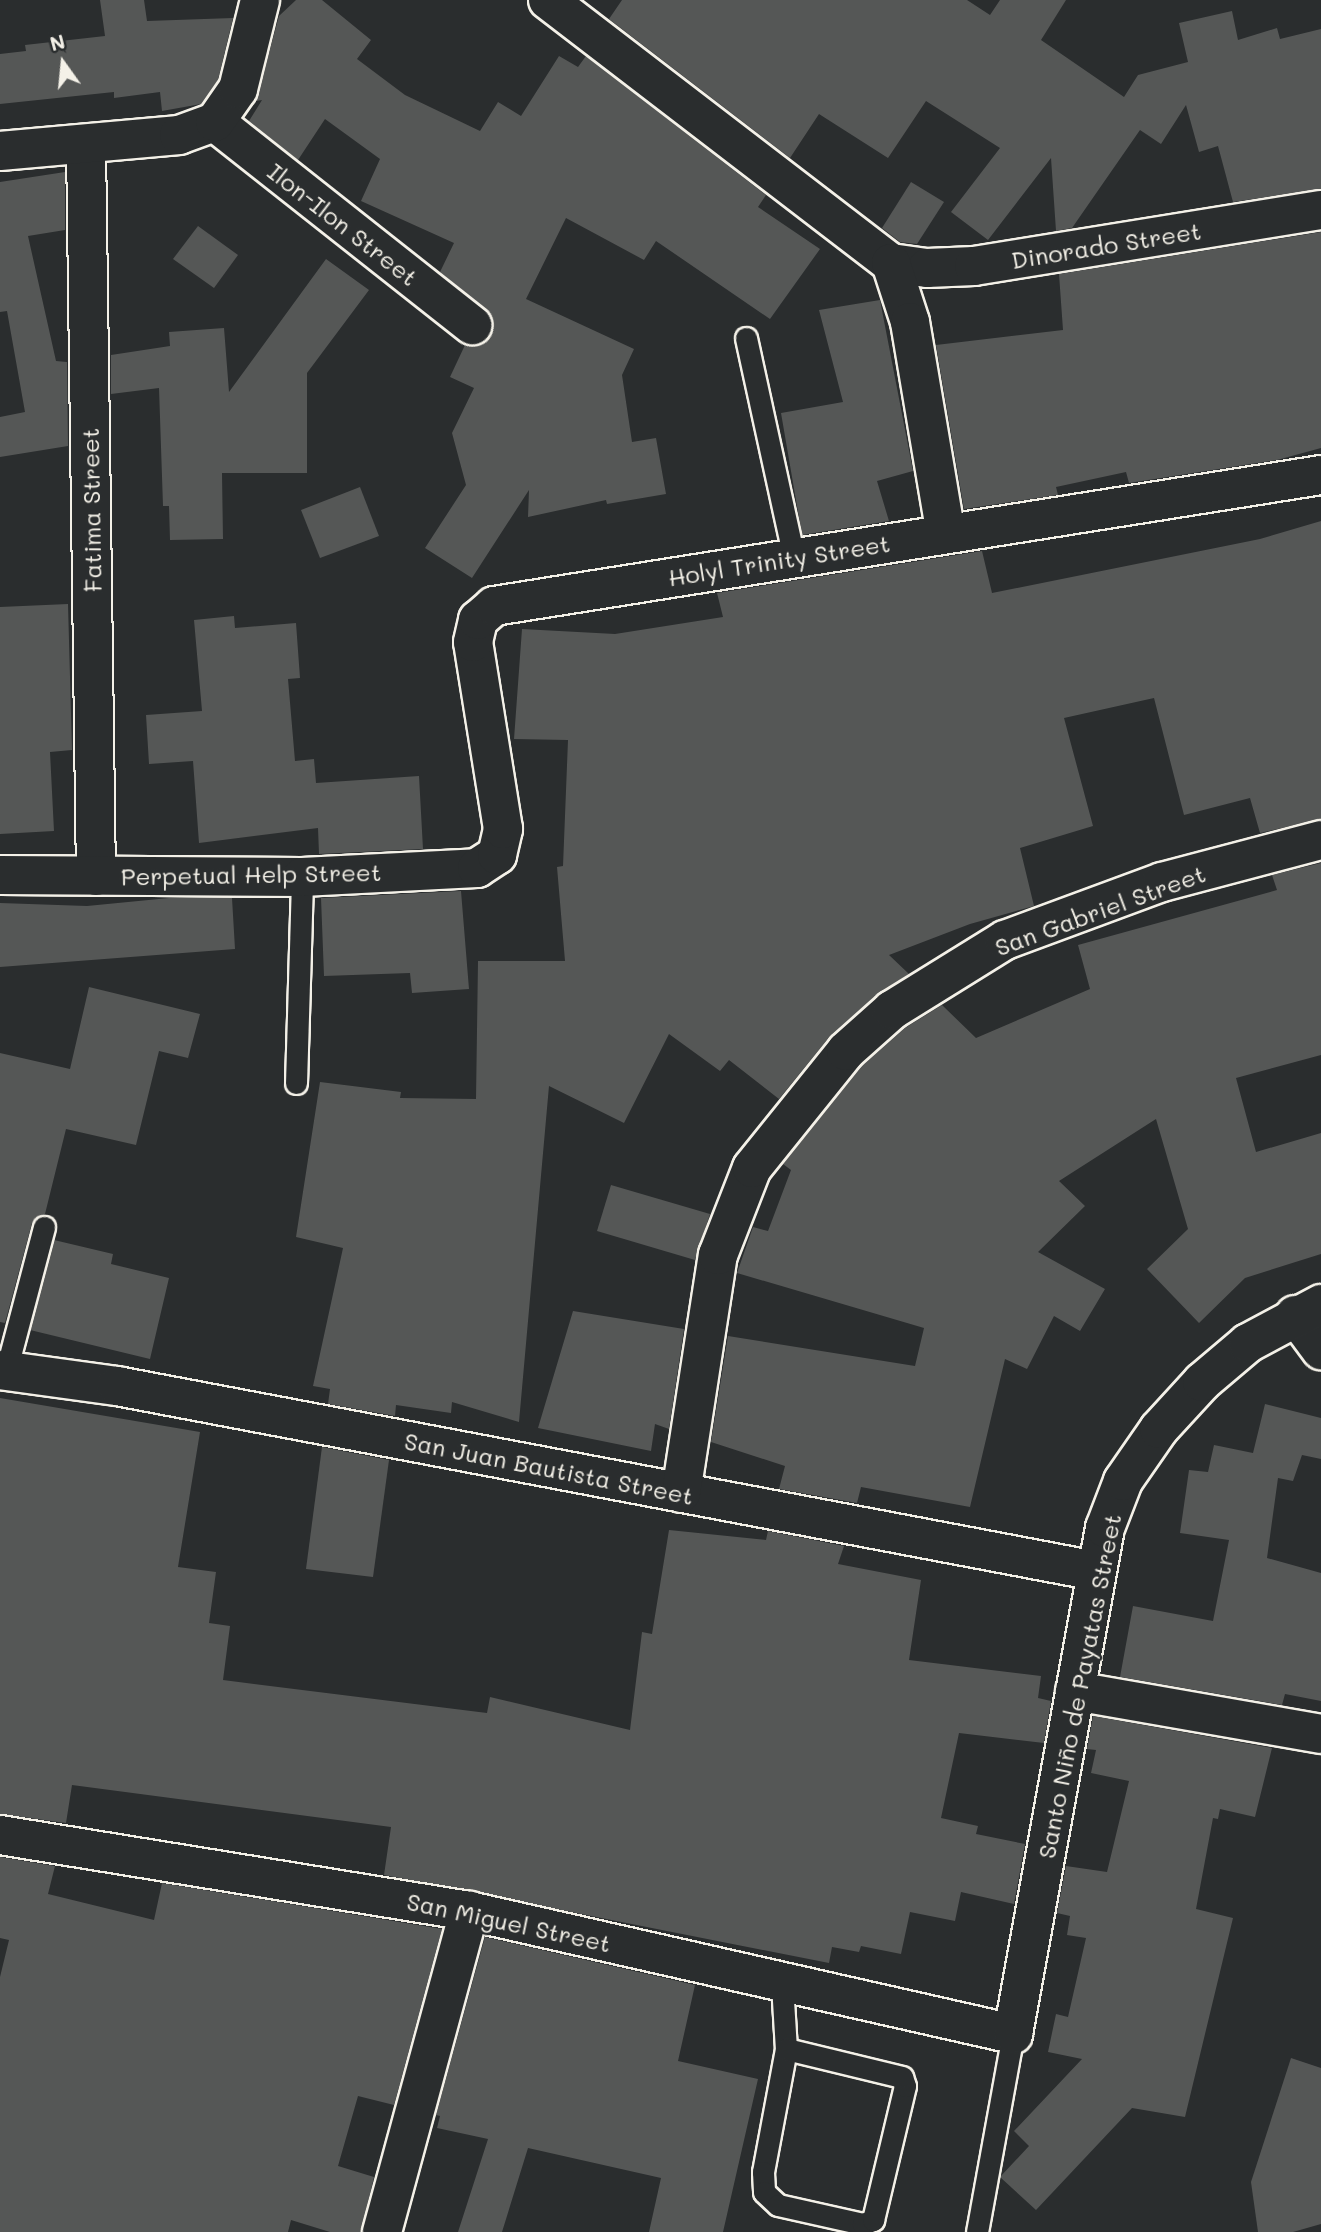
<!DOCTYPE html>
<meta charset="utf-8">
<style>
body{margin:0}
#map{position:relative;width:1321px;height:2232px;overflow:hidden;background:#2a2d2e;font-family:Mali,sans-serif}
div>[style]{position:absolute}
.building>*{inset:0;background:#555756}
.roads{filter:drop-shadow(2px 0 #f4f1e8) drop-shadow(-2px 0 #f4f1e8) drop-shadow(0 2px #f4f1e8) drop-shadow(0 -2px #f4f1e8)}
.lane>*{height:21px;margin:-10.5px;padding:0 10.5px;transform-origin:10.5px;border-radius:10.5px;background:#2a2d2e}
.street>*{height:38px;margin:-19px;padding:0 19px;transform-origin:19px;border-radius:19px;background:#2a2d2e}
span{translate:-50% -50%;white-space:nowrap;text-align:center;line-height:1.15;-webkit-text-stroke:5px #2a2d2e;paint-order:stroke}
.street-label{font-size:24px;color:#f4f1e8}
.north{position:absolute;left:28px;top:28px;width:70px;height:70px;-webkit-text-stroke:5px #2a2d2e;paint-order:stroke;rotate:345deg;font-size:19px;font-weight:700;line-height:28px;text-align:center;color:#f4f1e8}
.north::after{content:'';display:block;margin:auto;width:24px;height:32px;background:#f4f1e8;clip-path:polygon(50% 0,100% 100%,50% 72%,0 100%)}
</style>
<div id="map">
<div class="building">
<div style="clip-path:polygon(100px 0,144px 0,147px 21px,233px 18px,218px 80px,201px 104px,162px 111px,160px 92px,114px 98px,114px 92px,0 104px,0 54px,26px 51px,25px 45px,105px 36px)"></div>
<div style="clip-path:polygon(296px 0,322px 0,371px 40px,357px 59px,405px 95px,480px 131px,498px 102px,521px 116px,559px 56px,578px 67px,586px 56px,766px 195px,758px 207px,820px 249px,770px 319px,656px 241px,644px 260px,566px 218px,526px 299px,634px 349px,622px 375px,632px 442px,656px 438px,666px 494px,607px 504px,606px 500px,528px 517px,529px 490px,472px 578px,425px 548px,466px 485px,452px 433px,474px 388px,450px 377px,465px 345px,479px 345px,490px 338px,492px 318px,440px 272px,454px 243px,361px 201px,380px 159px,325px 119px,298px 160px,249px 121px,262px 100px,256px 101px,279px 16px)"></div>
<div style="clip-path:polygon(622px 0,967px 0,990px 15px,1000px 0,1066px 0,1041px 40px,1124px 97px,1138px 75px,1188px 62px,1179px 23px,1232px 11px,1238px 40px,1277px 28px,1280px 39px,1321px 29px,1321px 189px,1233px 202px,1218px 146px,1199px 152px,1186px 105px,1161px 144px,1140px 130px,1072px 228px,1056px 231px,1051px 158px,988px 240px,951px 212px,1000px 148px,926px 101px,888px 158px,819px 114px,790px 158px,609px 19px)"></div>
<div style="clip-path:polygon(65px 172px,65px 230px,28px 236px,56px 361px,67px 362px,68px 446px,0 457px,0 417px,25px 412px,7px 311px,0 312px,0 182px)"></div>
<div style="clip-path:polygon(911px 182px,944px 202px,917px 244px,900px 242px,882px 228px)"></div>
<div style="clip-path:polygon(198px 226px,238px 255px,214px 288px,173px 259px)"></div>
<div style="clip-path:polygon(1321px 232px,1321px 448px,1277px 460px,1129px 483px,1126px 472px,1056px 487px,1058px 495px,964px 509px,936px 345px,1063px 330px,1059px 274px)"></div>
<div style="clip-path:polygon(326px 259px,369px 290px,307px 373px,307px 473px,222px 473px,223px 539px,170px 540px,169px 506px,163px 506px,159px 388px,111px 394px,111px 355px,170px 346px,169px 332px,224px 328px,229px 392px)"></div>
<div style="clip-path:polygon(880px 300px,913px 471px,877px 481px,889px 521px,802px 535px,781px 413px,843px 402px,819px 310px)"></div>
<div style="clip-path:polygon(360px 487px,379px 536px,320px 558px,301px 510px)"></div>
<div style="clip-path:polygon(1321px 521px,1321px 819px,1260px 833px,1250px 798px,1184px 815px,1154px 698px,1064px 718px,1093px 826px,1020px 848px,1034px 906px,970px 924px,889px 955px,909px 974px,878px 994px,831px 1035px,779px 1099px,729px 1060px,720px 1071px,669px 1034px,624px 1123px,549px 1086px,519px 1422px,452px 1402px,451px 1413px,396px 1405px,395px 1416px,328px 1404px,330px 1389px,313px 1386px,343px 1248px,296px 1237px,320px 1082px,401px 1092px,400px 1098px,476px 1099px,478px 961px,565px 961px,557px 867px,563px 866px,568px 740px,514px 739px,522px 629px,615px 634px,723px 617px,717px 593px,982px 551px,992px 593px,1260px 539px)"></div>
<div style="clip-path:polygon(68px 604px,72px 750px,50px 752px,54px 831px,0 834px,0 607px)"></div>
<div style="clip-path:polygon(234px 616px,235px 628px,296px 623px,300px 678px,288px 679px,295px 761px,314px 759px,316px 783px,419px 776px,423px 849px,319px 854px,318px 828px,199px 843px,193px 761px,149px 764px,146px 715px,202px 711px,194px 620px)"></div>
<div style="clip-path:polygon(1321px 863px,1321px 1055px,1236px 1078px,1256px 1152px,1321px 1133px,1321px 1254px,1245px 1278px,1199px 1323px,1147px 1269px,1188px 1229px,1156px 1119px,1059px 1181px,1085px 1206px,1038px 1252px,1105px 1289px,1080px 1331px,1054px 1316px,1027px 1369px,1005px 1359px,970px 1507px,861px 1487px,857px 1503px,779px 1489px,785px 1466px,711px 1442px,728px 1336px,915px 1366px,924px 1328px,737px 1273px,753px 1227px,768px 1231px,791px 1170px,783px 1164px,862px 1066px,905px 1028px,942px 1005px,976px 1038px,1090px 989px,1078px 945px,1277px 890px,1272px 875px)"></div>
<div style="clip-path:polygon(461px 891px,469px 989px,412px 993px,410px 973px,324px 976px,321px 898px)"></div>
<div style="clip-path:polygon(169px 898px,232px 898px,235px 949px,0 967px,0 903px,87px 906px)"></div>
<div style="clip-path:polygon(89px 987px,200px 1014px,188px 1058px,159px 1051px,136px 1145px,66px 1129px,45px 1214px,32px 1223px,5px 1323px,0 1322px,0 1053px,70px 1069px)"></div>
<div style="clip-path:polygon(611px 1185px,710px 1214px,695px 1260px,597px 1231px)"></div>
<div style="clip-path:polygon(54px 1240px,113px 1254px,111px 1264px,169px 1278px,150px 1359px,30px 1330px)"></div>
<div style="clip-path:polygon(573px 1311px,684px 1329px,669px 1429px,655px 1424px,651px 1451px,538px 1428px)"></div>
<div style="clip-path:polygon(0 1398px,200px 1432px,178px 1567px,216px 1572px,209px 1623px,230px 1626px,223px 1680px,487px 1713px,490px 1697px,630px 1730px,642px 1632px,652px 1634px,669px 1530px,766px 1540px,768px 1531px,844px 1546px,838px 1564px,921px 1580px,909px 1660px,1041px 1676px,1038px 1698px,1051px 1701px,1044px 1743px,959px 1733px,941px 1818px,978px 1826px,976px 1834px,1025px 1844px,1014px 1904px,961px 1892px,955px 1921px,910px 1912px,901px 1954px,861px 1946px,859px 1952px,832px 1947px,829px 1963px,384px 1875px,391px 1827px,72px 1785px,66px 1823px,0 1814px)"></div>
<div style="clip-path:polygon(1265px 1404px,1321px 1418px,1321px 1459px,1302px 1455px,1293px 1481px,1278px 1478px,1267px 1558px,1321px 1573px,1321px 1701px,1285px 1694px,1282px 1705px,1120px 1677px,1133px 1606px,1213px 1621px,1229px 1540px,1180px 1533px,1189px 1470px,1208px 1472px,1214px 1445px,1253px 1453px)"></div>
<div style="clip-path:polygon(322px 1447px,389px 1460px,373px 1577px,306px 1569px)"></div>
<div style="clip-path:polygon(1093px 1716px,1272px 1748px,1255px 1817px,1220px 1809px,1218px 1819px,1213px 1818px,1196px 1909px,1233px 1918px,1185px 2117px,1132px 2108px,1036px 2210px,1000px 2177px,1029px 2146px,1014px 2131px,1082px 2059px,1048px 2052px,1056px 2014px,1068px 2017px,1086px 1938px,1067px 1935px,1070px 1916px,1057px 1913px,1066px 1866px,1107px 1872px,1129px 1781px,1091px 1773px,1096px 1750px,1087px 1749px)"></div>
<div style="clip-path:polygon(0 1857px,55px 1866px,48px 1894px,154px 1920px,162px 1883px,442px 1929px,394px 2105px,358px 2096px,338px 2166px,374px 2177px,361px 2232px,330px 2232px,291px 2220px,288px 2232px,0 2232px,0 1977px,9px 1940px,0 1938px)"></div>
<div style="clip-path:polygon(485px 1937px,695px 1985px,678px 2061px,758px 2079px,723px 2232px,649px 2232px,661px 2178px,528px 2148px,502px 2232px,458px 2232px,488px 2139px,437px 2128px,440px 2116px,436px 2115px)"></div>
<div style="clip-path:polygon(1291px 2058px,1321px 2068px,1321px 2224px,1293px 2232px,1258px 2232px,1251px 2182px)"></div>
</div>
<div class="roads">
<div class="lane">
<div style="left:746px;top:338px;width:225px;rotate:77.7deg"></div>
<div style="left:296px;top:1083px;width:206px;rotate:-88.3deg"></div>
<div style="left:6px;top:1371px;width:149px;rotate:-75.2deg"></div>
<div style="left:782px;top:1984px;width:65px;rotate:86.5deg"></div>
<div style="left:786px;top:2049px;width:125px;rotate:100.6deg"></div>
<div style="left:763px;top:2172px;width:20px;rotate:87deg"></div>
<div style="left:764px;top:2192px;width:19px;rotate:43deg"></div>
<div style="left:778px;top:2205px;width:87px;rotate:12.6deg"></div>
<div style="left:863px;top:2224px;width:11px;rotate:-22deg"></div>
<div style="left:873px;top:2220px;width:138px;rotate:-76.6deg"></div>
<div style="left:905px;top:2086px;width:9px;rotate:-108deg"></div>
<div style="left:902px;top:2077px;width:119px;rotate:-166.4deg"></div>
<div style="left:977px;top:2232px;width:201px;rotate:-79.7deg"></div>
</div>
<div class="street">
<div style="left:548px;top:0;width:432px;rotate:37.5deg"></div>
<div style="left:891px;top:263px;width:36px;rotate:8deg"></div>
<div style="left:927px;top:268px;width:47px;rotate:-2.4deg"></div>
<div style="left:974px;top:266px;width:351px;rotate:-9.2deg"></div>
<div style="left:215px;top:122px;width:328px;rotate:38.3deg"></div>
<div style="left:86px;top:144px;width:732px;rotate:89.22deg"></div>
<div style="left:0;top:151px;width:180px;rotate:-5.1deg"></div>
<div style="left:179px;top:135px;width:38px;rotate:-20deg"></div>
<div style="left:215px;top:122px;width:40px;rotate:-55.1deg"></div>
<div style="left:238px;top:89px;width:92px;rotate:-76.1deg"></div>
<div style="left:891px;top:263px;width:62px;rotate:72.1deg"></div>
<div style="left:910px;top:322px;width:215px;rotate:80.4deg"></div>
<div style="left:0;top:875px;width:302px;rotate:0.4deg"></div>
<div style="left:302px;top:877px;width:175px;rotate:-2.9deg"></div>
<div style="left:477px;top:868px;width:24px;rotate:-33deg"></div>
<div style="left:497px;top:855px;width:27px;rotate:-77deg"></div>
<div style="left:503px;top:829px;width:189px;rotate:-99.1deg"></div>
<div style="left:473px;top:642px;width:23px;rotate:-77deg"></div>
<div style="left:478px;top:620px;width:21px;rotate:-41deg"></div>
<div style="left:494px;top:606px;width:837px;rotate:-9deg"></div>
<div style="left:1295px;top:1315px;width:44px;rotate:53.4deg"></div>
<div style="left:0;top:1370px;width:118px;rotate:7.8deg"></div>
<div style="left:117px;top:1386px;width:996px;rotate:10.7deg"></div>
<div style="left:681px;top:1493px;width:241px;rotate:-81.2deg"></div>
<div style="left:718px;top:1255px;width:93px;rotate:-68.7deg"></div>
<div style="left:752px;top:1168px;width:150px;rotate:-51.2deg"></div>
<div style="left:846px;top:1051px;width:62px;rotate:-41.7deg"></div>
<div style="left:892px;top:1010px;width:133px;rotate:-31.8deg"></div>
<div style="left:1005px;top:940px;width:167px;rotate:-20.3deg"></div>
<div style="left:1162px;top:882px;width:164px;rotate:-14.8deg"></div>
<div style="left:1075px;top:1691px;width:250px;rotate:9.9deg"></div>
<div style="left:0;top:1835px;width:475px;rotate:9.2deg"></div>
<div style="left:469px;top:1911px;width:558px;rotate:12.74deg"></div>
<div style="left:1013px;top:2034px;width:514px;rotate:-79.7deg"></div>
<div style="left:1105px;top:1528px;width:50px;rotate:-69deg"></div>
<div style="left:1123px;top:1481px;width:63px;rotate:-55.3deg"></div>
<div style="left:1159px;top:1429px;width:64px;rotate:-47.5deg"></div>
<div style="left:1202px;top:1382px;width:60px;rotate:-40.3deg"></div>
<div style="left:1248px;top:1343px;width:83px;rotate:-28.1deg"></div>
<div style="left:382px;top:2232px;width:333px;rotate:-74.8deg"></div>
</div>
</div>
<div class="street-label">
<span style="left:343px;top:224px;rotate:38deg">Ilon-Ilon Street</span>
<span style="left:1106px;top:245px;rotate:-9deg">Dinorado Street</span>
<span style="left:91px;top:510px;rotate:-91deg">Fatima Street</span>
<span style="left:779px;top:560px;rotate:-9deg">Holyl Trinity Street</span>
<span style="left:251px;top:874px;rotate:-1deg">Perpetual Help Street</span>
<span style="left:1100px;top:910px;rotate:-20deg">San Gabriel Street</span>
<span style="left:549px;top:1468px;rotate:11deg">San Juan Bautista Street</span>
<span style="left:1079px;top:1686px;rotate:-79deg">Santo Niño de Payatas Street</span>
<span style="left:509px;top:1922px;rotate:12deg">San Miguel Street</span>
</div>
<div class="north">N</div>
</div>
